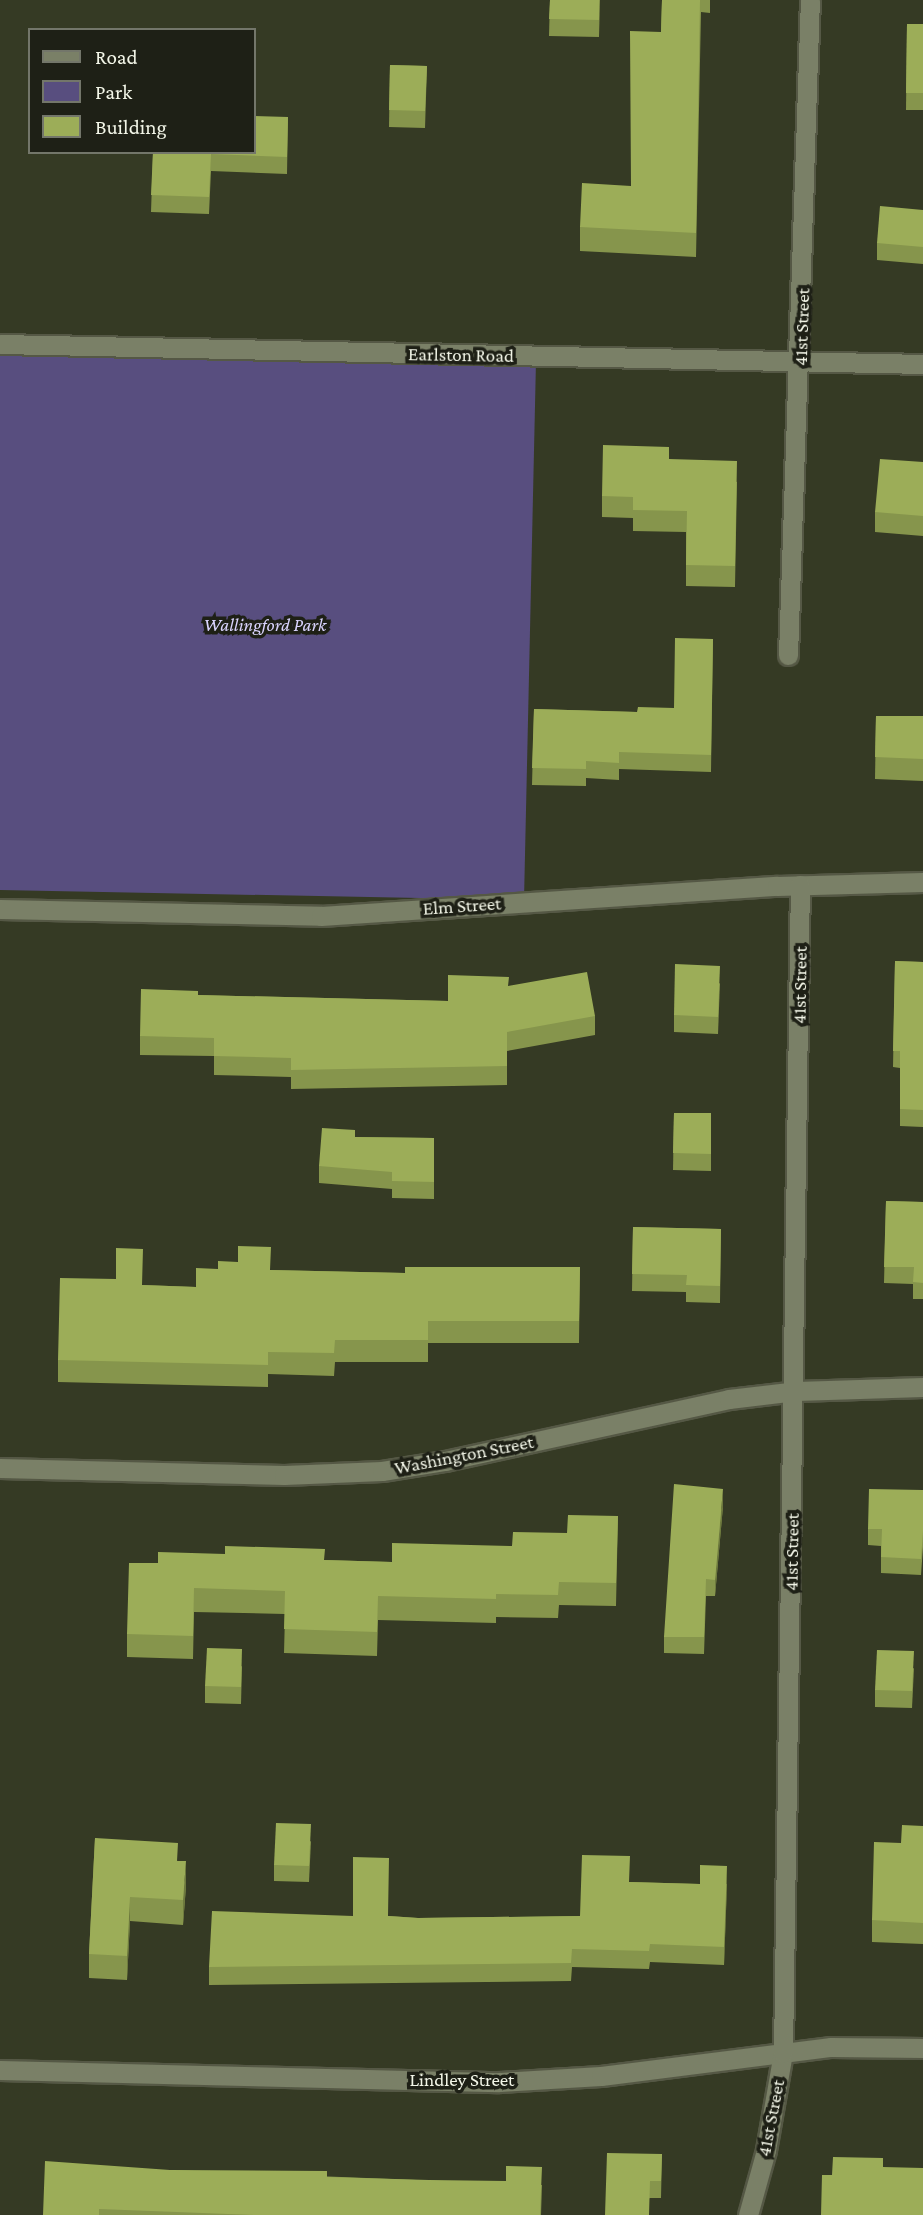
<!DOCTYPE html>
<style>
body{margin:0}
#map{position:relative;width:923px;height:2215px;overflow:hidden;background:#353a24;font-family:"Crimson Pro",serif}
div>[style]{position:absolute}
.green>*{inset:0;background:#584e7f}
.roads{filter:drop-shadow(2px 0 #555845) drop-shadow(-2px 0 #555845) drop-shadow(0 2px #555845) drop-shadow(0 -2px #555845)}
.minor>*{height:19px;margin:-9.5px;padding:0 9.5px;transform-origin:9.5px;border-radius:9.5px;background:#7a8067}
.wall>*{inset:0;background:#86954c}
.shaded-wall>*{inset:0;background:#6d793e}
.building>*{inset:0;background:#9cad58}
span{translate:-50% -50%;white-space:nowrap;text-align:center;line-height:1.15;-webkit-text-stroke:7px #1e2016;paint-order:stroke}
.street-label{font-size:19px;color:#f3f6e8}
.park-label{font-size:19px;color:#dad4fe;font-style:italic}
.legend{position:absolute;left:28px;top:28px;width:228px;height:126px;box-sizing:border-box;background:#1e2016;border:2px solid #73766a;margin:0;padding:9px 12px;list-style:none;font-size:21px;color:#f3f6e8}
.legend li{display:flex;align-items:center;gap:14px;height:35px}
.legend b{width:35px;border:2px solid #73766a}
</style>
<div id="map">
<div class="green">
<div style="clip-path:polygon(0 349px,536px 361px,524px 900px,0 890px)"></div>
</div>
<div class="roads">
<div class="minor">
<div style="left:0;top:344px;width:923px;rotate:1.24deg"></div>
<div style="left:788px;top:655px;width:655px;rotate:-88.08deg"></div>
<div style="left:0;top:909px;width:321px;rotate:1.2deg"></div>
<div style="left:321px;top:916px;width:457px;rotate:-3.8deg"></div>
<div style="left:777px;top:886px;width:146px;rotate:-1.6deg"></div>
<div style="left:0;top:1468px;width:284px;rotate:1.4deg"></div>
<div style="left:284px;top:1475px;width:98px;rotate:-2.3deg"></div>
<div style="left:382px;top:1471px;width:64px;rotate:-9deg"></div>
<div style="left:445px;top:1461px;width:291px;rotate:-12.3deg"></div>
<div style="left:729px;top:1399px;width:67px;rotate:-6.8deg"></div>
<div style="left:796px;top:1391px;width:127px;rotate:-1.8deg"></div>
<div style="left:0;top:2070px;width:499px;rotate:1.4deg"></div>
<div style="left:499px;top:2082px;width:102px;rotate:-3.4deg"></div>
<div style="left:601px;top:2076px;width:232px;rotate:-7.2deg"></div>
<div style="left:831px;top:2047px;width:92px;rotate:0.6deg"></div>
<div style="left:748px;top:2215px;width:67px;rotate:-74.5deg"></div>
<div style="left:766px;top:2150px;width:98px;rotate:-80.1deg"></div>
<div style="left:783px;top:2053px;width:1168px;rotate:-89.17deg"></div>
</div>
</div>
<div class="wall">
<div style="clip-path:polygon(550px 0,600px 0,599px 37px,549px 36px)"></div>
<div style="clip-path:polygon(662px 0,710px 0,710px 13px,701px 12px,696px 257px,580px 251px,580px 227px,631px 186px,661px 32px)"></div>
<div style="clip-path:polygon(907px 24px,923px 24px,923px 110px,906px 110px)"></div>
<div style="clip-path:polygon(390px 65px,427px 66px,425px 128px,389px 127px)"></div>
<div style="clip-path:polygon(288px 117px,287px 174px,211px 171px,209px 214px,151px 212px,153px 152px)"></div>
<div style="clip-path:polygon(923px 210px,923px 264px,877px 260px,877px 243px)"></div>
<div style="clip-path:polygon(669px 459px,737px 482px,735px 587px,686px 586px,686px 532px,633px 531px,633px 518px,602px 517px,602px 496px)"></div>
<div style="clip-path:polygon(923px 462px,923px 536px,875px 532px,875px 512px)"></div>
<div style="clip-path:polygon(713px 639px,711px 772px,619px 769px,619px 780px,586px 778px,586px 786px,532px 785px,534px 709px,637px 712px,674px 708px)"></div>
<div style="clip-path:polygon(876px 716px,923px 716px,923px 781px,875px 779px)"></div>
<div style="clip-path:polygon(895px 961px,923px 962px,923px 1127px,900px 1126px,900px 1068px,893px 1067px)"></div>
<div style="clip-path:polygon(720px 983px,718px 1034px,674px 1032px,674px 1015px)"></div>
<div style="clip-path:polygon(509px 986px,595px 1016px,595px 1035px,507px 1051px,507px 1085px,291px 1089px,291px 1077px,214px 1075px,214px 1056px,140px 1055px,140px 1036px,198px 995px,448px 1001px)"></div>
<div style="clip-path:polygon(674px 1113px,711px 1113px,711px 1171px,673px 1170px)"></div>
<div style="clip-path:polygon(355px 1137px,434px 1138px,434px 1199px,392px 1198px,392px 1189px,319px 1183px,319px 1166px)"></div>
<div style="clip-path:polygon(886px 1201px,923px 1202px,923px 1299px,913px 1299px,913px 1284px,884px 1283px)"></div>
<div style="clip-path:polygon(633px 1227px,721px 1229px,720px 1303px,686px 1302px,686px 1292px,632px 1291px)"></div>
<div style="clip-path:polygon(580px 1267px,579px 1343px,428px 1343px,428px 1362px,335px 1362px,334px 1376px,268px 1374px,268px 1387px,58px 1382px,58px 1360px,143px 1285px,196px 1287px,271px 1270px,405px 1273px)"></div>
<div style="clip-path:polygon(923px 1490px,923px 1547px,921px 1575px,881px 1573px,881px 1546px,868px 1545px,868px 1529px)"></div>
<div style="clip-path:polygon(723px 1506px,715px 1596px,706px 1596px,704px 1654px,664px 1653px,664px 1637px)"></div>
<div style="clip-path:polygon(618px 1516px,616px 1606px,559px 1605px,558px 1618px,496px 1617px,496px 1623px,378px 1620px,377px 1656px,284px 1653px,285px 1614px,194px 1612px,193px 1659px,127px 1657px,127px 1634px,158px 1563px,225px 1554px,325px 1560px,392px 1562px,512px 1546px,567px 1533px)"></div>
<div style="clip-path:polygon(242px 1666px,241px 1704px,205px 1703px,205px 1686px)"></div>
<div style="clip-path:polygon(914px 1668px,912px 1708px,875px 1707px,875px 1690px)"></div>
<div style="clip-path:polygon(923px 1826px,923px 1944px,872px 1942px,872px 1920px,901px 1843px)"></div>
<div style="clip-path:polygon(95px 1838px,178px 1861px,186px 1886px,183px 1925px,130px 1921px,127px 1980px,89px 1978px,89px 1954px)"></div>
<div style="clip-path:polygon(311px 1841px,309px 1882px,274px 1881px,274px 1865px)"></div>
<div style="clip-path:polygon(630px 1882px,700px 1884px,727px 1884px,724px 1965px,650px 1962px,649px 1969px,572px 1967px,571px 1981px,209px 1985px,209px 1967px,353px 1916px,389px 1916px,418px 1918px,580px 1916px)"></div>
<div style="clip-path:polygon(662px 2154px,661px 2198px,650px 2198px,605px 2215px)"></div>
<div style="clip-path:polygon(170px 2170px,542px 2185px,541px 2215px,43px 2215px)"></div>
</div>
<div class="shaded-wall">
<div style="clip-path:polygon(723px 1489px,723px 1506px,715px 1596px,715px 1580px)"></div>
<div style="clip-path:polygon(186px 1861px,186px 1886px,183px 1925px,183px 1900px)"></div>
<div style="clip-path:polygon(727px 1866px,727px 1884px,724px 1965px,724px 1947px)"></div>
<div style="clip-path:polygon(130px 1897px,130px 1921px,127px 1980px,127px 1956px)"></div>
</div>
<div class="building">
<div style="clip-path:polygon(550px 0,599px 0,599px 20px,549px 19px)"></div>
<div style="clip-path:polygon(662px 0,700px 0,696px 233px,580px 227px,582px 183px,631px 186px,630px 31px,661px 32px)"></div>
<div style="clip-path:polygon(907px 24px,923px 24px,923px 93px,906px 93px)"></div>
<div style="clip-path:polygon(390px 65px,427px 66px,425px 111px,389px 110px)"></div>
<div style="clip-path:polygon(254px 116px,288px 117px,287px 157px,211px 154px,209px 197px,151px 195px,153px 152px,254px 152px)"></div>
<div style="clip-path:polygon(880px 206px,923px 210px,923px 247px,877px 243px)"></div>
<div style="clip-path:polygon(603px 445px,669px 447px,669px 459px,737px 461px,735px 566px,686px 565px,687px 511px,633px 510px,633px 497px,602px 496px)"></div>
<div style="clip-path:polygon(880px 459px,923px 462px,923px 516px,875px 512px)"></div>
<div style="clip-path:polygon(675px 638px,713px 639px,711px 755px,619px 752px,619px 763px,586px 761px,586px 769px,532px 768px,534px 709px,637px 712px,638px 707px,674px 708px)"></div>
<div style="clip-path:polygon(876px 716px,923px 716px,923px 759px,875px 757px)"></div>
<div style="clip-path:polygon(895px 961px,923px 962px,923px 1110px,900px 1109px,900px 1051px,893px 1051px)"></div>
<div style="clip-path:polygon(675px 964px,720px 966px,718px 1017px,674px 1015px)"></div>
<div style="clip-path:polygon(587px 972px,595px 1016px,507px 1032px,507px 1066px,291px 1070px,291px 1058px,214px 1056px,214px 1038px,140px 1036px,141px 989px,198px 991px,198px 995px,448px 1001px,448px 975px,509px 977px,508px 986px)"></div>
<div style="clip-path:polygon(674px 1113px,711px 1113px,711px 1154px,673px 1153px)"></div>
<div style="clip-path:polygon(322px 1128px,355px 1130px,355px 1137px,434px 1138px,434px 1182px,392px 1181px,392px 1172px,319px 1166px)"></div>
<div style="clip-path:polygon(886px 1201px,923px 1202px,923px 1283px,913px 1282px,914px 1267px,884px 1267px)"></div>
<div style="clip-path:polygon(633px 1227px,721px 1229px,720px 1286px,686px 1285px,687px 1275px,632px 1274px)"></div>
<div style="clip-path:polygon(238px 1246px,271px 1247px,270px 1270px,405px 1273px,405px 1267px,580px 1267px,579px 1321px,428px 1321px,428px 1340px,335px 1340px,334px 1353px,268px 1352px,268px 1365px,58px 1360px,60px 1278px,116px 1279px,116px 1248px,143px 1249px,142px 1285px,196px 1287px,196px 1268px,218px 1269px,218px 1261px,238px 1262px)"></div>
<div style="clip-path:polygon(674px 1484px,723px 1489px,715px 1580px,706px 1579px,704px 1637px,664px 1637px)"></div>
<div style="clip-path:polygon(869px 1489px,923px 1490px,923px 1531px,921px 1559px,881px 1557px,882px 1529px,868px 1529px)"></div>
<div style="clip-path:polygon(568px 1515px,618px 1516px,616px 1583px,559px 1582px,558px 1595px,496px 1594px,496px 1599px,378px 1596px,377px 1632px,284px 1629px,285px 1591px,194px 1588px,193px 1636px,127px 1634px,129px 1563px,158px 1563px,158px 1552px,225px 1554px,225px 1546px,325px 1549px,324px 1560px,392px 1562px,392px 1543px,512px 1546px,513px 1532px,567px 1533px)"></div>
<div style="clip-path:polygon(207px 1648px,242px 1649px,241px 1687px,205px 1686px)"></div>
<div style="clip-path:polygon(877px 1650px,914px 1651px,912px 1691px,875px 1690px)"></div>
<div style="clip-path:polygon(276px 1823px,311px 1824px,309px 1866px,274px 1865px)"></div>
<div style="clip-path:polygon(902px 1825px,923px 1826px,923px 1923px,872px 1920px,874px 1842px,901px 1843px)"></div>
<div style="clip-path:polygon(95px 1838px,178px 1843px,177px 1861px,186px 1861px,183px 1900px,130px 1897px,127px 1956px,89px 1954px)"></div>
<div style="clip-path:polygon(582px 1855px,630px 1856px,629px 1882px,700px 1884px,700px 1865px,727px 1866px,724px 1947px,650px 1944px,649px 1951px,572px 1949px,571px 1963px,209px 1967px,212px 1911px,353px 1916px,353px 1857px,389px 1858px,388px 1916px,418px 1918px,580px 1916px)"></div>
<div style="clip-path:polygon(607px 2153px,662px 2154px,661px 2181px,650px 2181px,649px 2215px,605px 2215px)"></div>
<div style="clip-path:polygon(833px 2157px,883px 2158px,883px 2167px,923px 2168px,923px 2215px,821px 2215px,822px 2175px,832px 2175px)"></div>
<div style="clip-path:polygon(45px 2161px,170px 2170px,327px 2171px,327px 2177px,429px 2180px,506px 2181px,506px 2166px,542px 2167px,540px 2215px,254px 2215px,99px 2209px,99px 2215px,43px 2215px)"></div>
</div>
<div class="street-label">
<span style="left:802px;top:327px;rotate:-88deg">41st Street</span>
<span style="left:461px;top:355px;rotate:1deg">Earlston Road</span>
<span style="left:462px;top:906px;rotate:-4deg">Elm Street</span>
<span style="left:800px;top:985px;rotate:-89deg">41st Street</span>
<span style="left:464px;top:1455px;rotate:-11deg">Washington Street</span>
<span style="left:792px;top:1552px;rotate:-89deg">41st Street</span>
<span style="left:462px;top:2080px">Lindley Street</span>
<span style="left:771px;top:2118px;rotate:-79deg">41st Street</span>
</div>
<div class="park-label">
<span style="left:265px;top:625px">Wallingford Park</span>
</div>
<ul class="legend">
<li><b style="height:9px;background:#7a8067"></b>Road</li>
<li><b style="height:19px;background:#584e7f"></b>Park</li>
<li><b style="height:19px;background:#9cad58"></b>Building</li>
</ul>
</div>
